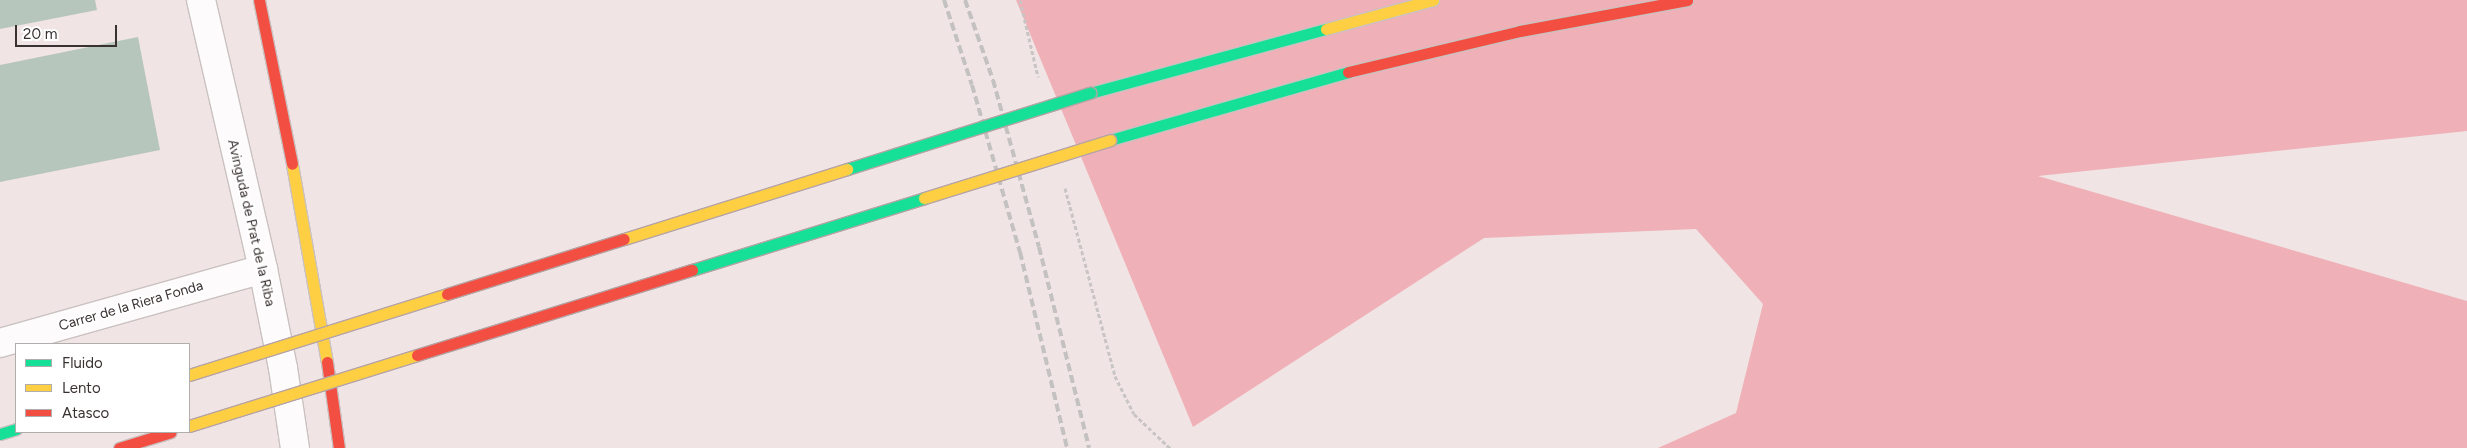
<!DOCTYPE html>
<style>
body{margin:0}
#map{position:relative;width:2467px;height:448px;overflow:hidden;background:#f0e4e4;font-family:Figtree,sans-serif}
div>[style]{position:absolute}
.forest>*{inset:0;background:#efb1b7}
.building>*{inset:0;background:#b7c6bc}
.path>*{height:3px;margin-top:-1.5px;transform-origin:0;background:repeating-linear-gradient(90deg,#c9c5c5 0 4px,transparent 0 6.5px)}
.roads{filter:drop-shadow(1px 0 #cac1c1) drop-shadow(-1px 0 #cac1c1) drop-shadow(0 1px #cac1c1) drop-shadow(0 -1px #cac1c1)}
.street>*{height:28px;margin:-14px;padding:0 14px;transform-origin:14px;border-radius:14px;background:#fdfbfb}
.fast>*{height:11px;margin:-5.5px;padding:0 5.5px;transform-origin:5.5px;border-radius:5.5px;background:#16e098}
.slow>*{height:11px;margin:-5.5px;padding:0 5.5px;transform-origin:5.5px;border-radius:5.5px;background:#ffcf43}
.jam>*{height:11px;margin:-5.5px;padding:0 5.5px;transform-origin:5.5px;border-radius:5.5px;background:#f24e42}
.rail>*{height:4px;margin-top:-2px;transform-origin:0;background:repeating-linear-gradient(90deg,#c4c1c1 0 8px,transparent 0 12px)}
.bridges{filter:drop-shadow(1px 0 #b6a4a5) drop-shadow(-1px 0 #b6a4a5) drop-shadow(0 1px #b6a4a5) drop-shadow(0 -1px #b6a4a5)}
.fast-bridge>*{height:11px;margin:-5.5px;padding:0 5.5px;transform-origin:5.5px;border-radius:5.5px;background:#16e098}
.slow-bridge>*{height:11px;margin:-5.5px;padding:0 5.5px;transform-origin:5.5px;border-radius:5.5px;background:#ffcf43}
.jam-bridge>*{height:11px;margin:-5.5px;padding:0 5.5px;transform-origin:5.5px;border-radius:5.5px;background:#f24e42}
span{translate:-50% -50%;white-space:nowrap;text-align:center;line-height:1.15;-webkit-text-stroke:4.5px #fff;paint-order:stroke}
.street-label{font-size:14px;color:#3a3131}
.legend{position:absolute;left:15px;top:343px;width:175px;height:90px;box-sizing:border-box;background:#fff;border:1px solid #b0adad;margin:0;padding:6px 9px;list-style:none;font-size:15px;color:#3a3131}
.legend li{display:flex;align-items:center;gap:10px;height:25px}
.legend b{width:25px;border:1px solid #b0adad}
.scale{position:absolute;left:15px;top:25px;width:102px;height:22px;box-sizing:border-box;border:2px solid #3a3131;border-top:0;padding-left:6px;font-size:15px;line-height:18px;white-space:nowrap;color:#3a3131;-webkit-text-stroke:4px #fff;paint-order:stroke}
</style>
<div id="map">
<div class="forest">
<div style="clip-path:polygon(1016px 0,2467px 0,2467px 131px,2038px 176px,2467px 301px,2467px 448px,1658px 448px,1736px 413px,1763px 304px,1696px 229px,1484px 238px,1193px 427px)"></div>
</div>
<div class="building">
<div style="clip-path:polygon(0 0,95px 0,97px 10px,0 29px)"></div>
<div style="clip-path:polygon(138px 37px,160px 150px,0 182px,0 65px)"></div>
</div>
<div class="path">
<div style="left:1020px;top:0;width:79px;rotate:76.8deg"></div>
<div style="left:1065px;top:188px;width:195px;rotate:75.1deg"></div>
<div style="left:1115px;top:376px;width:42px;rotate:63.4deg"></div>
<div style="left:1134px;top:414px;width:50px;rotate:43.4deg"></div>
</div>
<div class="roads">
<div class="street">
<div style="left:201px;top:0;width:276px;rotate:77deg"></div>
<div style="left:263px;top:269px;width:101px;rotate:78.6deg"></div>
<div style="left:283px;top:368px;width:81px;rotate:81.5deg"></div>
<div style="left:0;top:343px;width:273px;rotate:-15.7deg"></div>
</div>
<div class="fast">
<div style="left:1090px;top:93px;width:245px;rotate:-15.2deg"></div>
<div style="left:1110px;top:140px;width:248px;rotate:-15.9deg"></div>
<div style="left:0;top:434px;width:17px;rotate:-17deg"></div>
</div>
<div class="slow">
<div style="left:1326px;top:29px;width:111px;rotate:-15.2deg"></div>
<div style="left:292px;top:164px;width:201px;rotate:80deg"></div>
</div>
<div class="jam">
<div style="left:259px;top:0;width:167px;rotate:78.6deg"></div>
<div style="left:1348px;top:72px;width:177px;rotate:-13.4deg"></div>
<div style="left:1520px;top:31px;width:170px;rotate:-10.5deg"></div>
<div style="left:327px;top:362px;width:87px;rotate:82.1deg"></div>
<div style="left:119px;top:448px;width:54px;rotate:-17.1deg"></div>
</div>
</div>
<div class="rail">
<div style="left:944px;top:0;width:89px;rotate:71.8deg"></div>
<div style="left:972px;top:85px;width:174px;rotate:74deg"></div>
<div style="left:1020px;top:252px;width:202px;rotate:76.5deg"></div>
<div style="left:965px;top:0;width:85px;rotate:70.7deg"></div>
<div style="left:993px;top:80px;width:173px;rotate:74.6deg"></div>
<div style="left:1039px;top:247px;width:207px;rotate:76deg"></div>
</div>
<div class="bridges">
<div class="fast-bridge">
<div style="left:847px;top:169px;width:255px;rotate:-17.4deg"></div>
<div style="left:692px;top:270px;width:243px;rotate:-17.2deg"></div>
</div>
<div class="slow-bridge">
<div style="left:924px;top:198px;width:195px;rotate:-17.3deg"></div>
<div style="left:624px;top:239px;width:234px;rotate:-17.4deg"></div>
<div style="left:189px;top:375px;width:270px;rotate:-17.4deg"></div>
<div style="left:189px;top:426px;width:239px;rotate:-17.3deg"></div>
</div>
<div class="jam-bridge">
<div style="left:447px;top:294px;width:185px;rotate:-17.3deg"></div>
<div style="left:417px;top:355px;width:288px;rotate:-17.2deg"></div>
</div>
</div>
<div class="street-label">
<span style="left:251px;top:223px;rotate:77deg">Avinguda de Prat de la Riba</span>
<span style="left:131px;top:306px;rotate:-16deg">Carrer de la Riera Fonda</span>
</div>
<ul class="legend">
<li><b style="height:6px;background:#16e098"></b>Fluido</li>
<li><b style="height:6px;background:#ffcf43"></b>Lento</li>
<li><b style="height:6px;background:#f24e42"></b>Atasco</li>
</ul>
<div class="scale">20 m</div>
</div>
